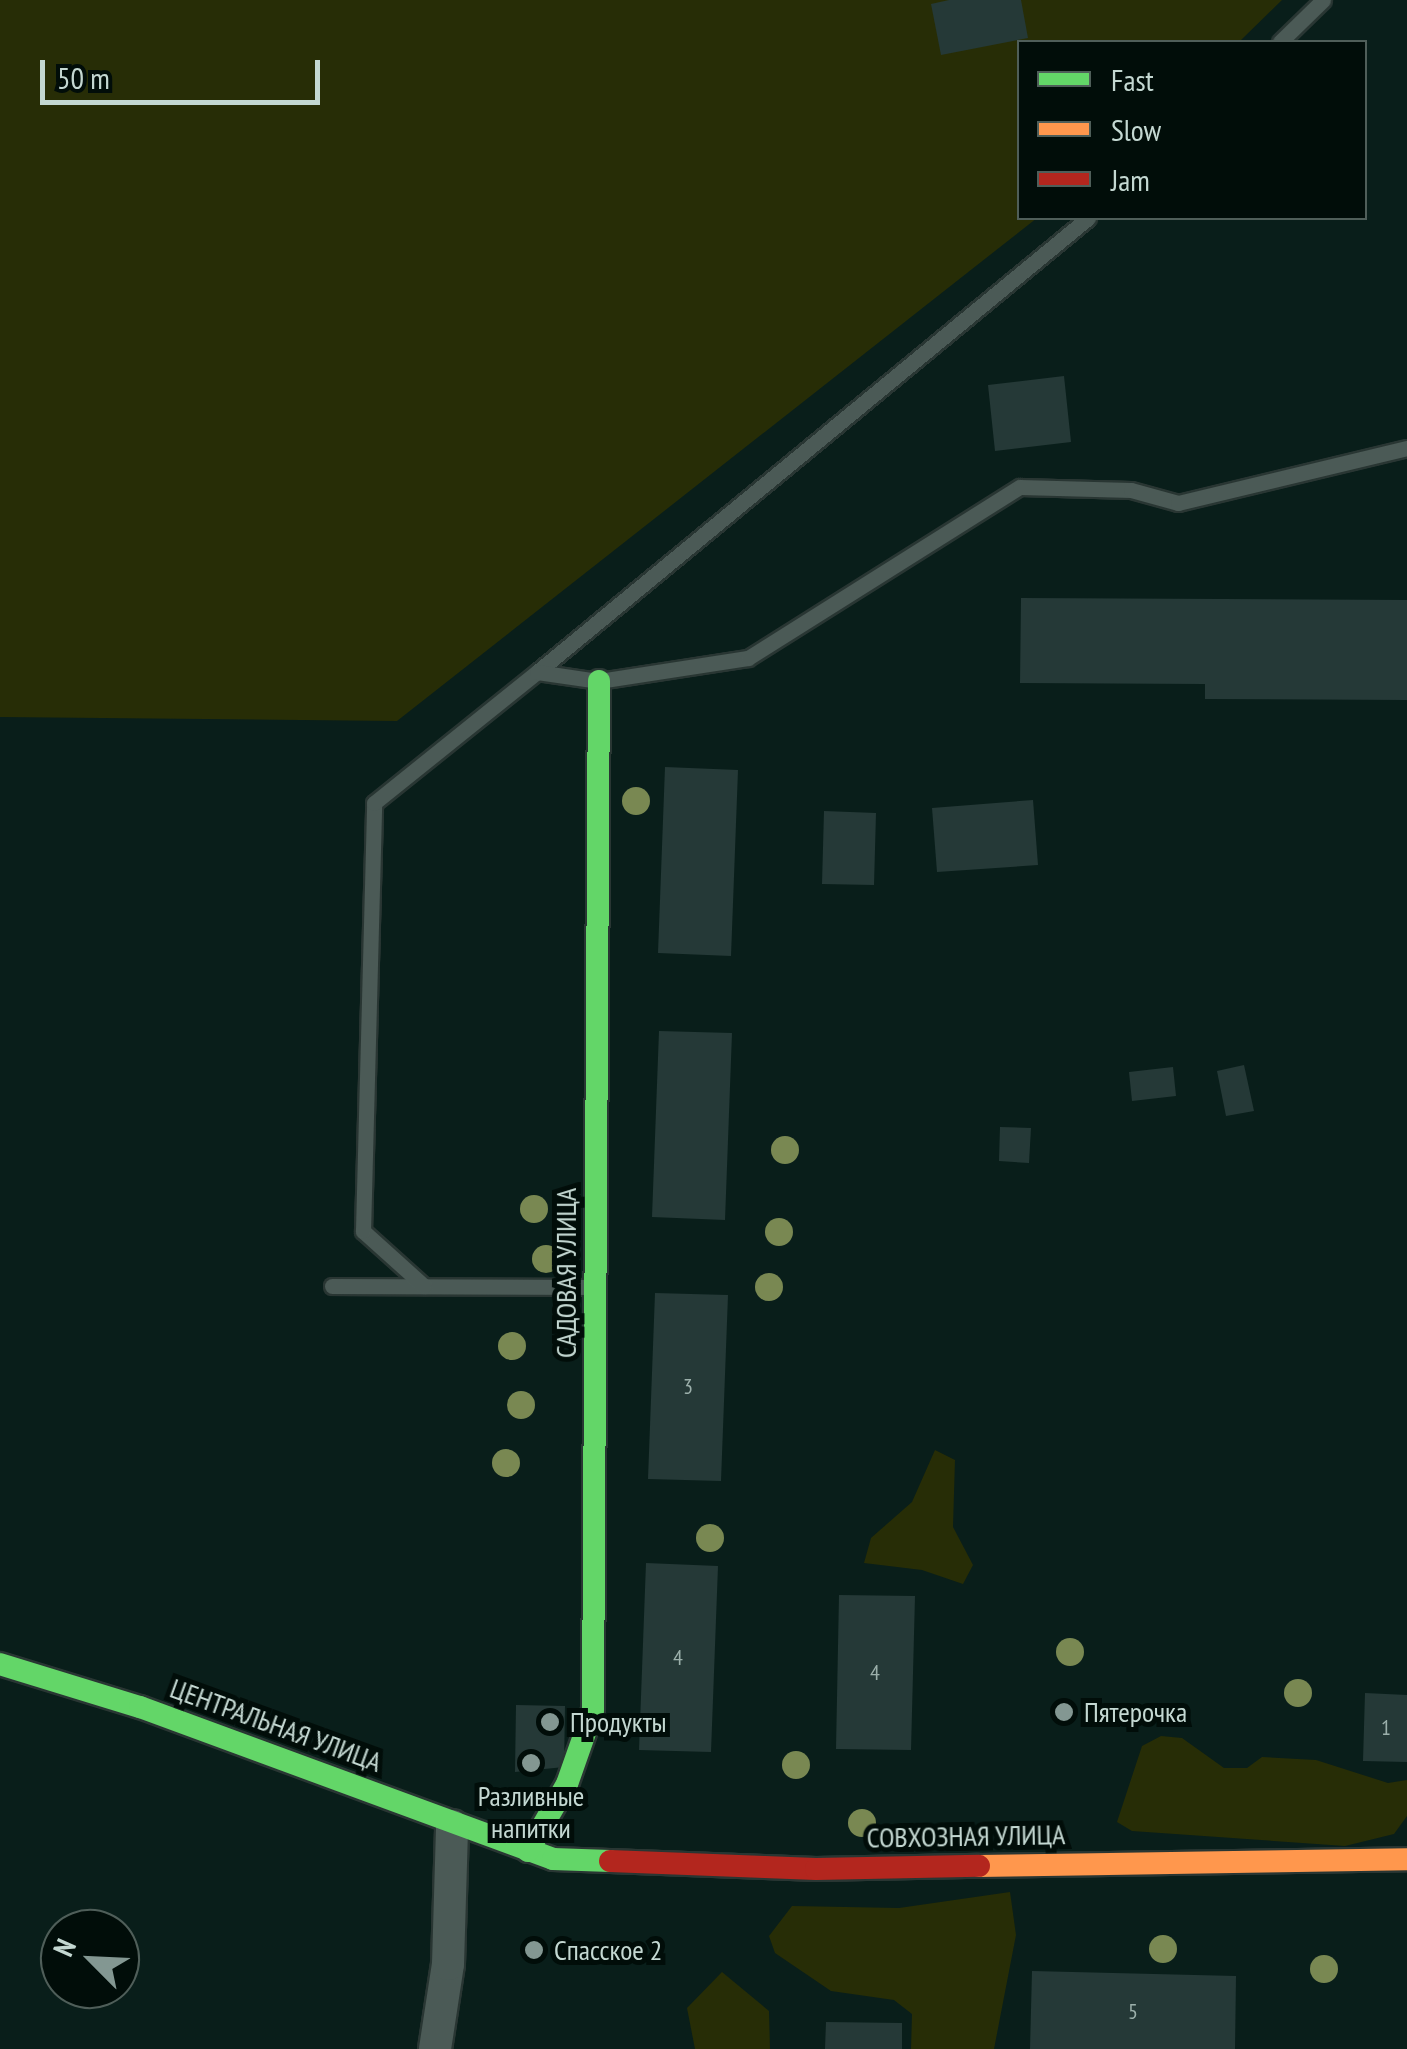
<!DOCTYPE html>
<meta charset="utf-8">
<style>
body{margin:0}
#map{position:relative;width:1407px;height:2049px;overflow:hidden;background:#091e1a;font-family:"PT Sans Narrow",sans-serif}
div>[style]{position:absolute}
.green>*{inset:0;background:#272d06}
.building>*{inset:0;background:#253937}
.roads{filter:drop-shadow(2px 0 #293633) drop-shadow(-2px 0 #293633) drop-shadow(0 2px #293633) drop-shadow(0 -2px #293633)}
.lane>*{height:15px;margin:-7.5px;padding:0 7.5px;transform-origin:7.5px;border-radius:7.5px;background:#4b5a56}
.street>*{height:32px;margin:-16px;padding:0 16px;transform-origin:16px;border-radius:16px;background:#4b5a56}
.fast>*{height:22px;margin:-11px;padding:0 11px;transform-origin:11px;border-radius:11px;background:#63d668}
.slow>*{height:22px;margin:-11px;padding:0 11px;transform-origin:11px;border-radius:11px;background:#ff974d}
.jam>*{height:22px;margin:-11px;padding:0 11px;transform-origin:11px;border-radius:11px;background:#b3261e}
.trees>*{width:28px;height:28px;margin:-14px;border-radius:50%;background:#798852}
.dots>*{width:28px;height:28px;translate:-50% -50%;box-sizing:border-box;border:5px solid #010d09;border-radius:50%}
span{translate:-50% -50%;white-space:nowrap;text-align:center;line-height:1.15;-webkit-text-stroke:10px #010d09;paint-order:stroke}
.number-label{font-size:22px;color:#9cb0ab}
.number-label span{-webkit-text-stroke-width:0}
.street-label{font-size:28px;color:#c4d8d2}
.poi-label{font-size:28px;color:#c4d8d2}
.left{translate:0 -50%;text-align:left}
.legend{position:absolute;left:1017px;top:40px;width:350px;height:180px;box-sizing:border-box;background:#010d09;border:2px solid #4f5e59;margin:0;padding:12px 18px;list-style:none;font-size:30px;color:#c4d8d2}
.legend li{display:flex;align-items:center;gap:20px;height:50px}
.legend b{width:50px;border:2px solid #4f5e59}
.north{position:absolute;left:40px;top:1909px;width:100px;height:100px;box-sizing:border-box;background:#010d09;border:2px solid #4f5e59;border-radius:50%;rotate:294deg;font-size:28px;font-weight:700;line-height:40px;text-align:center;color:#c4d8d2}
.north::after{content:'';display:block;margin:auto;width:35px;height:45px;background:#839792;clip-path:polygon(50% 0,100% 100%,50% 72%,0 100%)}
.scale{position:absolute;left:40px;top:60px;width:280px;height:45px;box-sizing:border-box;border:5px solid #c4d8d2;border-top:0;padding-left:12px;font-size:30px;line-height:35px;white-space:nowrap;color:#c4d8d2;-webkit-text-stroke:8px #010d09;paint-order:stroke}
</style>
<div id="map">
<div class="green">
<div style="clip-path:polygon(0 0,1282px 0,1239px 42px,1019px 42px,1019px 218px,1037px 218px,397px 721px,0 717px)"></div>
<div style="clip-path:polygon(935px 1450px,955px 1460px,953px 1527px,973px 1565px,963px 1584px,922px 1570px,864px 1563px,871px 1538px,912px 1502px)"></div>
<div style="clip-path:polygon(1161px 1736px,1182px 1738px,1224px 1768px,1247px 1768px,1262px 1757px,1316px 1760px,1388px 1783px,1407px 1780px,1407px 1816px,1394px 1834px,1345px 1846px,1132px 1831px,1117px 1822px,1142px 1746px)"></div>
<div style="clip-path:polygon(1010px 1892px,1016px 1935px,994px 2049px,911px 2049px,912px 2014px,894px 2000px,831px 1991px,775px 1953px,769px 1936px,792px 1906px,899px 1908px)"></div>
<div style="clip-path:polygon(722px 1972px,769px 2011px,770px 2049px,695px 2049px,687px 2008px)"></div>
</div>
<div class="building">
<div style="clip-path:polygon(949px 0,1021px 0,1028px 38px,941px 55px,931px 4px)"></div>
<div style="clip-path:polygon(1064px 376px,1071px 442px,995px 451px,988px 385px)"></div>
<div style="clip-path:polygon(1021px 598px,1407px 600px,1407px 700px,1205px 699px,1205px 684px,1020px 683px)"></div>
<div style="clip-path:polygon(665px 767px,738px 770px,731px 956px,658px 953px)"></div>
<div style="clip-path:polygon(1033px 800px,1038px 865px,937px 872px,932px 808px)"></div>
<div style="clip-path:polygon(824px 811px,876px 813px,874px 885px,822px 884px)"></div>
<div style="clip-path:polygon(659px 1031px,732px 1033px,725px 1220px,652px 1217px)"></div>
<div style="clip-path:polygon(1244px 1065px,1254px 1111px,1226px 1116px,1217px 1071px)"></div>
<div style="clip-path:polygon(1173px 1067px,1176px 1096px,1132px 1101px,1129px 1072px)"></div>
<div style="clip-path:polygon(1000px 1127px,1031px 1128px,1029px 1163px,999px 1161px)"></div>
<div style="clip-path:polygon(655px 1293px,728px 1295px,721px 1481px,648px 1479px)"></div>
<div style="clip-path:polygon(646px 1563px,718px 1566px,711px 1752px,639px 1750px)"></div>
<div style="clip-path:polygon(839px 1595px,915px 1596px,911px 1750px,836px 1749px)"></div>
<div style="clip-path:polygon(1365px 1693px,1407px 1695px,1407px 1762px,1363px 1761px)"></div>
<div style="clip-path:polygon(516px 1705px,565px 1706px,564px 1767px,515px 1772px)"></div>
<div style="clip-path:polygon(1032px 1971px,1236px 1976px,1235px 2049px,1030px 2049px)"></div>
<div style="clip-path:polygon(826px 2022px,902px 2023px,902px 2049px,825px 2049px)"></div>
</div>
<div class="roads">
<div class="lane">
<div style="left:1280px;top:42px;width:60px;rotate:-44.3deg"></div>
<div style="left:537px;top:672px;width:714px;rotate:-39.49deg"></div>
<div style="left:332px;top:1286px;width:260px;rotate:0.2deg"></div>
<div style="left:424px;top:1286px;width:82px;rotate:-138deg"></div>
<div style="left:363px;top:1231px;width:428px;rotate:-88.5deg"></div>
<div style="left:374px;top:803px;width:209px;rotate:-38.8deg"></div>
<div style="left:537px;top:672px;width:63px;rotate:8.3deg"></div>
<div style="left:599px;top:681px;width:151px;rotate:-8.8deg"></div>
<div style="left:748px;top:658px;width:321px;rotate:-32.2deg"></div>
<div style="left:1020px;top:487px;width:111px;rotate:1.5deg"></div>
<div style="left:1131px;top:490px;width:49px;rotate:15.5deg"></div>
<div style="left:1178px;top:503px;width:236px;rotate:-13.5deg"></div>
</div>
<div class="street">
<div style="left:435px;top:2049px;width:86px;rotate:-81.3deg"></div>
<div style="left:448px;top:1964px;width:138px;rotate:-88.3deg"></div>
</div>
<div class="fast">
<div style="left:0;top:1664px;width:146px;rotate:17.1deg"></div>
<div style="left:140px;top:1707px;width:440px;rotate:20.2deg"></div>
<div style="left:553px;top:1859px;width:57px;rotate:2deg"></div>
<div style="left:528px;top:1851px;width:78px;rotate:-59.8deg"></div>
<div style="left:567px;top:1784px;width:78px;rotate:-70.6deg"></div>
<div style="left:593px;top:1710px;width:1029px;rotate:-89.67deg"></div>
</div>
<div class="slow">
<div style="left:979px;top:1866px;width:428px;rotate:-0.9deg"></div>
</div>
<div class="jam">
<div style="left:610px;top:1861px;width:206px;rotate:2.2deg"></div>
<div style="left:816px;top:1869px;width:163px;rotate:-1.1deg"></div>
</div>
</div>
<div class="trees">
<div style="left:636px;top:801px"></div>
<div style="left:785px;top:1150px"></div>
<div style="left:534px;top:1209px"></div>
<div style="left:779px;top:1232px"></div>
<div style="left:546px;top:1259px"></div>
<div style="left:769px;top:1287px"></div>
<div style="left:512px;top:1346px"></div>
<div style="left:521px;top:1405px"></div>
<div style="left:506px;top:1463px"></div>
<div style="left:710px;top:1538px"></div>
<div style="left:1070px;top:1652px"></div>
<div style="left:1298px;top:1693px"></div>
<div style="left:796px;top:1765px"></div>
<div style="left:862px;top:1823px"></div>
<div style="left:1163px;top:1949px"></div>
<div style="left:1324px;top:1969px"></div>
</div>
<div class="dots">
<div style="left:1064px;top:1712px;background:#839792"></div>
<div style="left:550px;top:1722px;background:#839792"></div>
<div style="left:531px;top:1763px;background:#839792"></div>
<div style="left:534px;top:1950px;background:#839792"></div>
</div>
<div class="number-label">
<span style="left:688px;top:1387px">3</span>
<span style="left:678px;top:1658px">4</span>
<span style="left:875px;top:1673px">4</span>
<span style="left:1386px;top:1728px">1</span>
<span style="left:1133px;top:2012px">5</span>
</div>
<div class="street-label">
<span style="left:566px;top:1273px;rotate:-90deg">САДОВАЯ УЛИЦА</span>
<span style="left:276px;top:1725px;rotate:20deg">ЦЕНТРАЛЬНАЯ УЛИЦА</span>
<span style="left:966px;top:1836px;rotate:-1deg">СОВХОЗНАЯ УЛИЦА</span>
</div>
<div class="poi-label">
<span class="left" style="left:1084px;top:1712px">Пятерочка</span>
<span class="left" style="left:570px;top:1722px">Продукты</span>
<span style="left:531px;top:1812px">Разливные<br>напитки</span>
<span class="left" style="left:554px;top:1950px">Спасское 2</span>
</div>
<ul class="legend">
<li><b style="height:12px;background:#63d668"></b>Fast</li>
<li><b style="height:12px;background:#ff974d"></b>Slow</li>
<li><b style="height:12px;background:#b3261e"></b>Jam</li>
</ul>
<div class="north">N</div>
<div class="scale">50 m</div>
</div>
